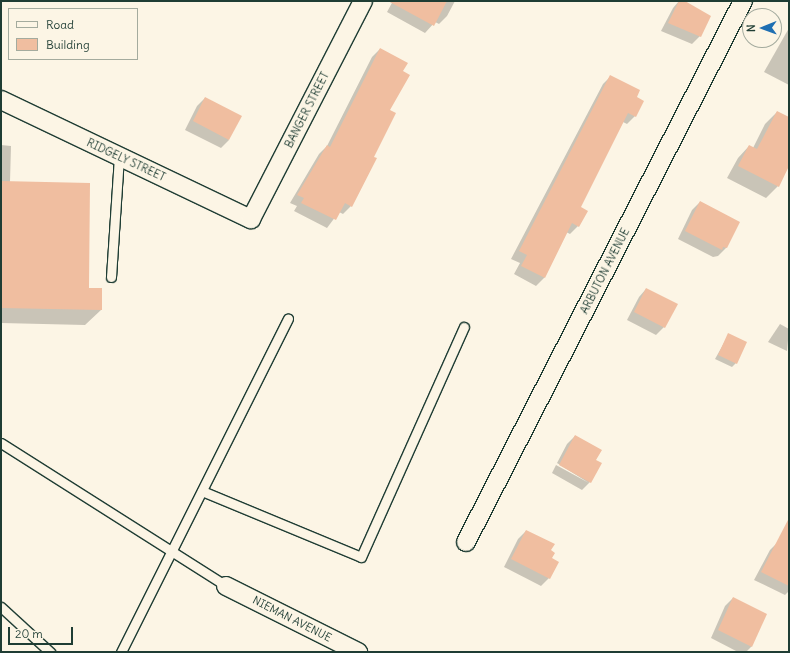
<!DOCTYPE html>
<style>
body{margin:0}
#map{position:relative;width:790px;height:653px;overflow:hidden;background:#fcf5e5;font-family:Delius,sans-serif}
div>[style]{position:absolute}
.shadow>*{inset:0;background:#0003}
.building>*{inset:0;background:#f0bea0}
.roads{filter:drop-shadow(1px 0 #1f3d34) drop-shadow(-1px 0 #1f3d34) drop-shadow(0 1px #1f3d34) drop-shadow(0 -1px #1f3d34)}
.service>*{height:9px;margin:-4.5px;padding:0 4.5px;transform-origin:4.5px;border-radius:4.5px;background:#fcf5e5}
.minor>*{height:18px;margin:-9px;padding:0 9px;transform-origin:9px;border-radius:9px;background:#fcf5e5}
span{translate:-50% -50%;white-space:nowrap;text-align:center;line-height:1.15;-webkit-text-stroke:3px #fcf5e5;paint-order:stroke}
.street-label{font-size:11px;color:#1f3d34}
.frame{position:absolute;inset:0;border:2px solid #1f3d34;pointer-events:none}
.legend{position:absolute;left:8px;top:8px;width:130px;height:52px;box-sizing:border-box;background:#fcf5e5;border:1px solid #a4ab9e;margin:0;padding:5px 7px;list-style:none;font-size:12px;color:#1f3d34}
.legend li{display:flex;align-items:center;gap:8px;height:20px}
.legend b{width:20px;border:1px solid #a4ab9e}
.north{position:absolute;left:742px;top:8px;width:40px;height:40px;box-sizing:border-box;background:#fcf5e5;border:1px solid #a4ab9e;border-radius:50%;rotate:269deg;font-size:11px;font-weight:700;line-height:16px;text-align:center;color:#1f3d34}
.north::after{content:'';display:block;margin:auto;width:14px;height:18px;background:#1f6fb2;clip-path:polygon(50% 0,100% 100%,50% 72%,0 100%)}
.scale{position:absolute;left:8px;top:627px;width:65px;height:18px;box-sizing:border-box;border:2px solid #1f3d34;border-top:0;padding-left:5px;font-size:12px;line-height:14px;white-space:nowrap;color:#1f3d34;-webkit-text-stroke:3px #fcf5e5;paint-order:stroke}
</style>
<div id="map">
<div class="shadow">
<div style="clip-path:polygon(393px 1px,455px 1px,447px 16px,439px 24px,435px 22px,425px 33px,387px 12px)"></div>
<div style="clip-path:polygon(679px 1px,682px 1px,700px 36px,692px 44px,661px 31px,673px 8px)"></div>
<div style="clip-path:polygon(789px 28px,789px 85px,764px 72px)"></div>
<div style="clip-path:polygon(380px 49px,402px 72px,373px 157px,351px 206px,343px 214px,339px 212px,327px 228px,294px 211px,297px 206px,290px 203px,319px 154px,327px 146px,372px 57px)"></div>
<div style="clip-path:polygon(611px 76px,635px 98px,635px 116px,627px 124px,623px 122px,579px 207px,578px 226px,570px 234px,566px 232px,544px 278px,536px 286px,514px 274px,520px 263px,511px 259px,603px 84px)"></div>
<div style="clip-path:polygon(205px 98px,229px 140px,221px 148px,185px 130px,197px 106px)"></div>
<div style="clip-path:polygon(777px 112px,789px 118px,789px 164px,778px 186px,766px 198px,727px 178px,738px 158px,749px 146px,753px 148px,765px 124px)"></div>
<div style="clip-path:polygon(1px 145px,11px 146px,10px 182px,101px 310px,85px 325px,1px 323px)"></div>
<div style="clip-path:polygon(700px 202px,738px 222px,726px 248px,718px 256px,713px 257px,678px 239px,692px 210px)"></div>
<div style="clip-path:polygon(646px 289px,664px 327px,656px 335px,627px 320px,639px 297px)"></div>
<div style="clip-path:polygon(780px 324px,789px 329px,787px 351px,768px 342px)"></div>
<div style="clip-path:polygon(729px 334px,736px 363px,732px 367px,715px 359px)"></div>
<div style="clip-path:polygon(575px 436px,595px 460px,590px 482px,582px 490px,552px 473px,556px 465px,589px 483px,557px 463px,567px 444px)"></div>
<div style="clip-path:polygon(526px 531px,550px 551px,549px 578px,541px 586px,504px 567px,518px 539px)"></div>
<div style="clip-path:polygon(778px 542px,789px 548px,789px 591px,785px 595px,754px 580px,770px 550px)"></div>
<div style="clip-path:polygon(733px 598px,765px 615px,751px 647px,746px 652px,738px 652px,711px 638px,725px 606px)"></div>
</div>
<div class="building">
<div style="clip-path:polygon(388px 1px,447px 1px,434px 26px)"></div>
<div style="clip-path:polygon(679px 1px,685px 1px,711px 16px,701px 37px,668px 23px)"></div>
<div style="clip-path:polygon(380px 48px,408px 63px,403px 71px,410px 75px,390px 110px,396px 113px,374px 157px,377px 158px,352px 207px,345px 203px,336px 220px,301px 203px,304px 198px,297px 195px,327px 145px,330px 147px)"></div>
<div style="clip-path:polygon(610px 75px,640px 90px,637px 97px,644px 101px,636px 117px,628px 113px,581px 207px,588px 211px,579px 227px,572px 223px,545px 278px,521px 266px,527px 255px,519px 251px)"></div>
<div style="clip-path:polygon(205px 97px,242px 116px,229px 140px,193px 121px)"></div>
<div style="clip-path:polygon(777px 111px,789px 117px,789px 166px,779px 187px,738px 166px,749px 145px,757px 149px)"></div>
<div style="clip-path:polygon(1px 181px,90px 183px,89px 288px,102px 288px,102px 310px,1px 308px)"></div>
<div style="clip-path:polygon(700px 201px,740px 222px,727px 248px,723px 247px,722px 250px,685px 231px)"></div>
<div style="clip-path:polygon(646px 288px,678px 304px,665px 328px,634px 312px)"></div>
<div style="clip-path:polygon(728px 333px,747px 342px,737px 364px,718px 355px)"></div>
<div style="clip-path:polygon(575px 435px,602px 450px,596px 460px,602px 463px,591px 483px,559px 465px)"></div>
<div style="clip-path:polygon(789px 518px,789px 586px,761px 572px)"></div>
<div style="clip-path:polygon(526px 530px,555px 544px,551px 550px,555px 553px,552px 558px,559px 562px,550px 579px,511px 559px)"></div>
<div style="clip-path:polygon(733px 597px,767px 614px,752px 647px,718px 630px)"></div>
</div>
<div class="roads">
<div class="service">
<div style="left:111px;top:277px;width:121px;rotate:-86.2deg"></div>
<div style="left:1px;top:443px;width:267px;rotate:32.4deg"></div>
<div style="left:202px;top:491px;width:172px;rotate:22.5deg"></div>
<div style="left:361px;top:557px;width:252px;rotate:-65.9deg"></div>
<div style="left:1px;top:607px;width:67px;rotate:42.6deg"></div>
<div style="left:121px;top:652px;width:373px;rotate:-63.4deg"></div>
</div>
<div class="minor">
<div style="left:1px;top:100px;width:277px;rotate:25.5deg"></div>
<div style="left:251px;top:219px;width:245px;rotate:-62.8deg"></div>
<div style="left:466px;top:542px;width:608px;rotate:-62.89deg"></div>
<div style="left:226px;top:586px;width:148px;rotate:26.6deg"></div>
</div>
</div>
<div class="street-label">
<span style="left:307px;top:110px;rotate:-63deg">BANGER STREET</span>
<span style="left:126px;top:160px;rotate:25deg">RIDGELY STREET</span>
<span style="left:605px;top:271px;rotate:-63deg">ARBUTON AVENUE</span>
<span style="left:292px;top:619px;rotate:27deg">NIEMAN AVENUE</span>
</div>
<div class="frame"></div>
<ul class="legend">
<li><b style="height:5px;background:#fcf5e5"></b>Road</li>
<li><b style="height:11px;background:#f0bea0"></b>Building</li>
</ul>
<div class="north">N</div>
<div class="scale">20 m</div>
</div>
